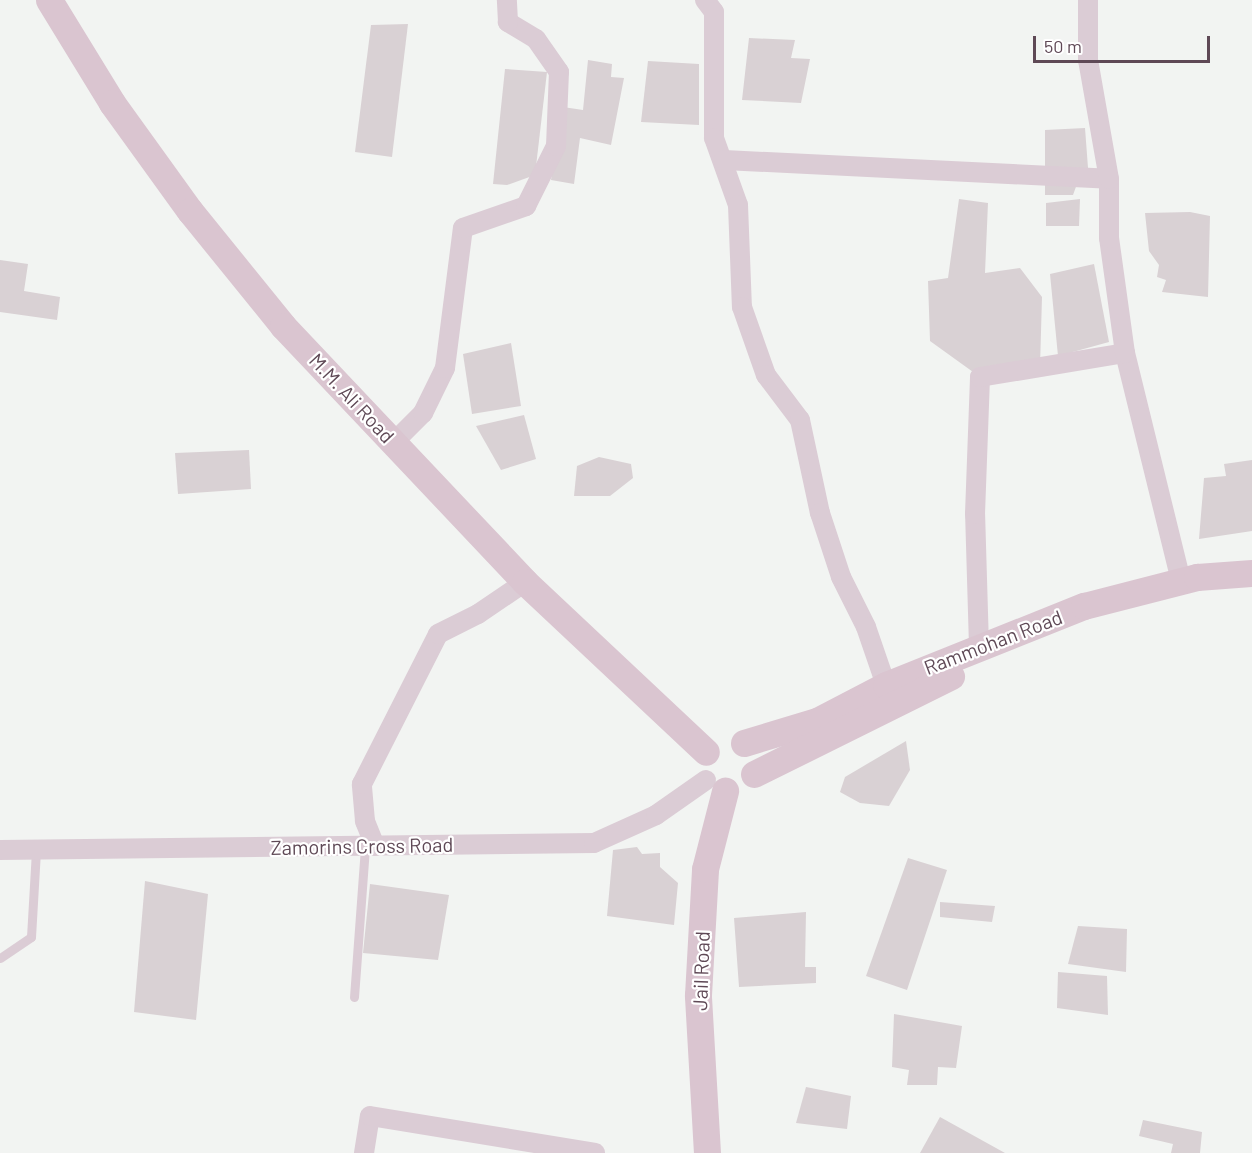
<!DOCTYPE html>
<style>
body{margin:0}
#map{position:relative;width:1252px;height:1153px;overflow:hidden;background:#f2f4f2;font-family:Barlow,sans-serif}
div>[style]{position:absolute}
.building>*{inset:0;background:#d9d1d4}
.lane>*{height:9px;margin:-4.5px;padding:0 4.5px;transform-origin:4.5px;border-radius:4.5px;background:#dbccd5}
.street>*{height:20px;margin:-10px;padding:0 10px;transform-origin:10px;border-radius:10px;background:#dbccd5}
.secondary>*{height:27px;margin:-13.5px;padding:0 13.5px;transform-origin:13.5px;border-radius:13.5px;background:#dac5d0}
span{translate:-50% -50%;white-space:nowrap;text-align:center;line-height:1.15;-webkit-text-stroke:4.5px #fff;paint-order:stroke}
.street-label{font-size:20px;color:#5f4956}
.scale{position:absolute;left:1033px;top:36px;width:177px;height:27px;box-sizing:border-box;border:3px solid #5f4956;border-top:0;padding-left:8px;font-size:18px;line-height:21px;white-space:nowrap;color:#5f4956;-webkit-text-stroke:4px #fff;paint-order:stroke}
</style>
<div id="map">
<div class="building">
<div style="clip-path:polygon(408px 24px,392px 157px,355px 152px,371px 25px)"></div>
<div style="clip-path:polygon(749px 38px,795px 40px,791px 58px,810px 59px,801px 103px,742px 100px)"></div>
<div style="clip-path:polygon(588px 60px,612px 64px,611px 77px,624px 78px,611px 145px,580px 138px,574px 184px,551px 180px,563px 107px,583px 110px)"></div>
<div style="clip-path:polygon(648px 61px,699px 64px,699px 125px,641px 122px)"></div>
<div style="clip-path:polygon(505px 69px,547px 72px,535px 175px,507px 185px,493px 184px)"></div>
<div style="clip-path:polygon(1085px 128px,1089px 181px,1077px 184px,1073px 195px,1045px 195px,1045px 130px)"></div>
<div style="clip-path:polygon(959px 199px,988px 203px,985px 273px,1020px 268px,1042px 297px,1040px 367px,980px 377px,930px 341px,928px 281px,948px 278px)"></div>
<div style="clip-path:polygon(1080px 199px,1079px 226px,1046px 226px,1046px 203px)"></div>
<div style="clip-path:polygon(1190px 212px,1210px 216px,1208px 297px,1162px 292px,1166px 280px,1157px 277px,1159px 265px,1149px 251px,1145px 213px)"></div>
<div style="clip-path:polygon(0 260px,28px 264px,24px 291px,60px 297px,57px 320px,0 312px)"></div>
<div style="clip-path:polygon(1094px 264px,1109px 342px,1058px 356px,1050px 274px)"></div>
<div style="clip-path:polygon(511px 343px,521px 406px,472px 414px,463px 354px)"></div>
<div style="clip-path:polygon(524px 415px,536px 459px,501px 470px,476px 426px)"></div>
<div style="clip-path:polygon(249px 450px,251px 489px,178px 494px,175px 453px)"></div>
<div style="clip-path:polygon(599px 457px,631px 464px,633px 478px,610px 496px,574px 496px,577px 466px)"></div>
<div style="clip-path:polygon(1252px 460px,1252px 531px,1199px 539px,1204px 478px,1226px 476px,1224px 464px)"></div>
<div style="clip-path:polygon(906px 741px,910px 770px,889px 806px,860px 803px,840px 792px,845px 777px)"></div>
<div style="clip-path:polygon(637px 847px,642px 854px,660px 853px,660px 867px,678px 883px,674px 925px,607px 916px,613px 850px)"></div>
<div style="clip-path:polygon(908px 858px,947px 870px,907px 990px,866px 976px)"></div>
<div style="clip-path:polygon(145px 881px,208px 894px,196px 1020px,134px 1012px)"></div>
<div style="clip-path:polygon(370px 884px,449px 895px,438px 960px,363px 953px)"></div>
<div style="clip-path:polygon(940px 902px,995px 906px,992px 922px,940px 917px)"></div>
<div style="clip-path:polygon(806px 912px,805px 967px,816px 967px,816px 983px,739px 987px,734px 918px)"></div>
<div style="clip-path:polygon(1078px 926px,1127px 929px,1126px 972px,1068px 964px)"></div>
<div style="clip-path:polygon(1058px 972px,1107px 976px,1108px 1015px,1057px 1008px)"></div>
<div style="clip-path:polygon(894px 1014px,962px 1026px,956px 1068px,938px 1067px,937px 1085px,907px 1085px,909px 1070px,892px 1067px)"></div>
<div style="clip-path:polygon(806px 1087px,851px 1096px,847px 1129px,796px 1123px)"></div>
<div style="clip-path:polygon(940px 1117px,1005px 1153px,920px 1153px)"></div>
<div style="clip-path:polygon(1143px 1120px,1202px 1132px,1200px 1153px,1171px 1153px,1173px 1144px,1139px 1136px)"></div>
</div>
<div class="lane">
<div style="left:0;top:958px;width:37px;rotate:-34deg"></div>
<div style="left:31px;top:937px;width:87px;rotate:-86.7deg"></div>
<div style="left:354px;top:997px;width:151px;rotate:-85.8deg"></div>
</div>
<div class="street">
<div style="left:705px;top:0;width:15px;rotate:53deg"></div>
<div style="left:714px;top:12px;width:126px;rotate:90deg"></div>
<div style="left:714px;top:138px;width:71px;rotate:70.3deg"></div>
<div style="left:738px;top:205px;width:102px;rotate:87.8deg"></div>
<div style="left:742px;top:307px;width:72px;rotate:70.6deg"></div>
<div style="left:766px;top:375px;width:56px;rotate:52.9deg"></div>
<div style="left:800px;top:420px;width:95px;rotate:77.9deg"></div>
<div style="left:820px;top:513px;width:67px;rotate:71.8deg"></div>
<div style="left:841px;top:577px;width:56px;rotate:63.4deg"></div>
<div style="left:866px;top:627px;width:61px;rotate:71deg"></div>
<div style="left:724px;top:160px;width:385px;rotate:2.8deg"></div>
<div style="left:1125px;top:353px;width:235px;rotate:76.2deg"></div>
<div style="left:394px;top:442px;width:41px;rotate:-45deg"></div>
<div style="left:423px;top:413px;width:50px;rotate:-63.9deg"></div>
<div style="left:445px;top:368px;width:141px;rotate:-82.7deg"></div>
<div style="left:463px;top:228px;width:67px;rotate:-19.2deg"></div>
<div style="left:526px;top:206px;width:67px;rotate:-63.4deg"></div>
<div style="left:556px;top:146px;width:74px;rotate:-87.7deg"></div>
<div style="left:559px;top:72px;width:40px;rotate:-124.9deg"></div>
<div style="left:536px;top:39px;width:33px;rotate:-149deg"></div>
<div style="left:508px;top:22px;width:22px;rotate:-93deg"></div>
<div style="left:979px;top:646px;width:132px;rotate:-91.7deg"></div>
<div style="left:975px;top:514px;width:137px;rotate:-87.9deg"></div>
<div style="left:980px;top:377px;width:147px;rotate:-9.4deg"></div>
<div style="left:1125px;top:353px;width:116px;rotate:-97.9deg"></div>
<div style="left:1109px;top:238px;width:59px;rotate:-90deg"></div>
<div style="left:1109px;top:179px;width:121px;rotate:-100deg"></div>
<div style="left:1088px;top:60px;width:60px;rotate:-90deg"></div>
<div style="left:375px;top:846px;width:27px;rotate:-112deg"></div>
<div style="left:365px;top:821px;width:37px;rotate:-95deg"></div>
<div style="left:362px;top:784px;width:168px;rotate:-63.1deg"></div>
<div style="left:438px;top:634px;width:45px;rotate:-26.6deg"></div>
<div style="left:478px;top:614px;width:57px;rotate:-34.2deg"></div>
<div style="left:0;top:850px;width:594px;rotate:-0.68deg"></div>
<div style="left:594px;top:843px;width:68px;rotate:-24.3deg"></div>
<div style="left:656px;top:815px;width:61px;rotate:-35deg"></div>
<div style="left:364px;top:1153px;width:37px;rotate:-81deg"></div>
<div style="left:370px;top:1116px;width:228px;rotate:9.3deg"></div>
</div>
<div class="secondary">
<div style="left:49px;top:0;width:121px;rotate:58.5deg"></div>
<div style="left:112px;top:103px;width:133px;rotate:54.2deg"></div>
<div style="left:190px;top:211px;width:148px;rotate:51deg"></div>
<div style="left:283px;top:326px;width:352px;rotate:46.6deg"></div>
<div style="left:525px;top:582px;width:248px;rotate:43.2deg"></div>
<div style="left:744px;top:743px;width:76px;rotate:-16.8deg"></div>
<div style="left:817px;top:721px;width:78px;rotate:-27.6deg"></div>
<div style="left:886px;top:685px;width:213px;rotate:-21.8deg"></div>
<div style="left:1084px;top:606px;width:117px;rotate:-14.4deg"></div>
<div style="left:1197px;top:577px;width:55px;rotate:-4.2deg"></div>
<div style="left:754px;top:774px;width:220px;rotate:-26.4deg"></div>
<div style="left:707px;top:1153px;width:158px;rotate:-93.3deg"></div>
<div style="left:698px;top:995px;width:126px;rotate:-86.8deg"></div>
<div style="left:705px;top:869px;width:81px;rotate:-75.6deg"></div>
</div>
<div class="street-label">
<span style="left:352px;top:398px;rotate:47deg">M.M. Ali Road</span>
<span style="left:993px;top:642px;rotate:-21deg">Rammohan Road</span>
<span style="left:362px;top:846px;rotate:-1deg">Zamorins Cross Road</span>
<span style="left:701px;top:971px;rotate:-88deg">Jail Road</span>
</div>
<div class="scale">50 m</div>
</div>
